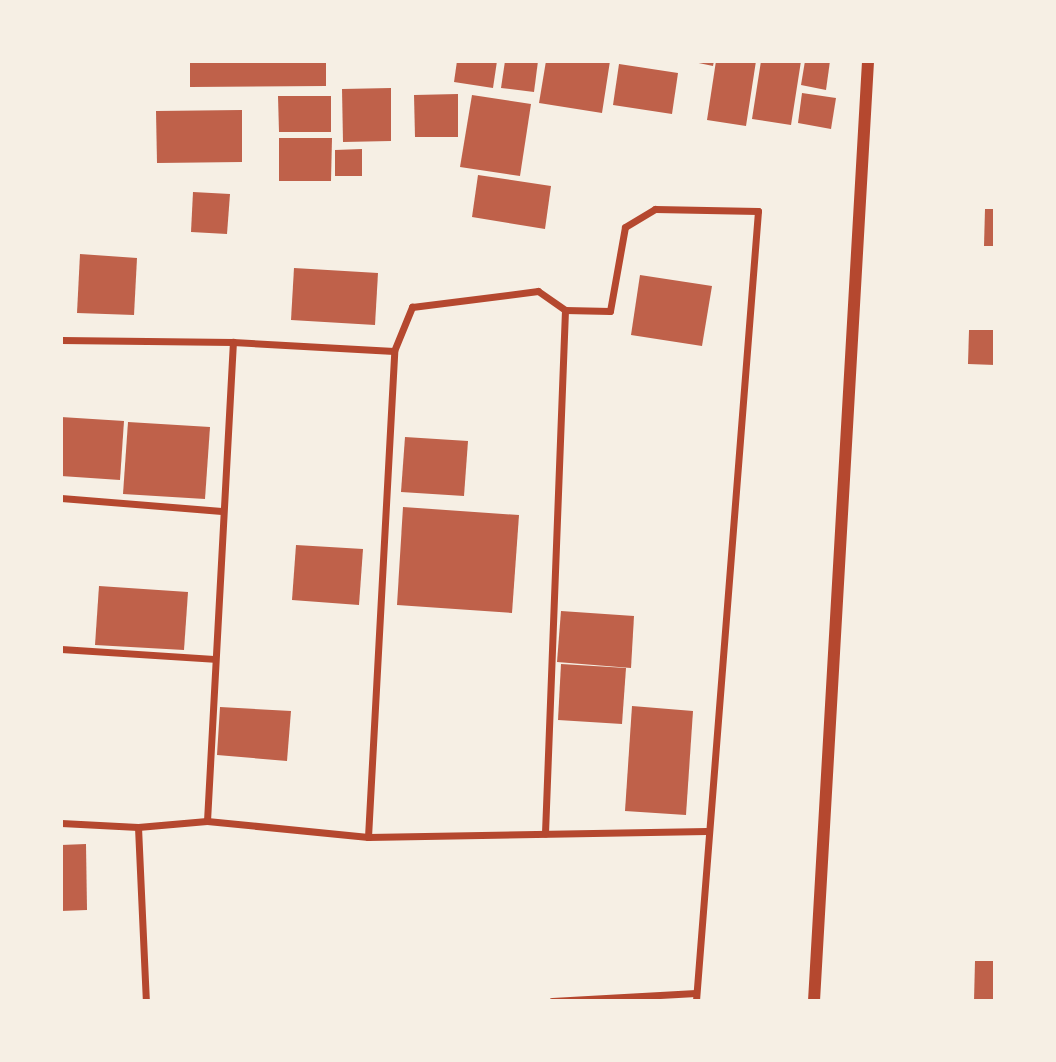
<!DOCTYPE html>
<style>
body{margin:0}
#map{position:relative;width:1056px;height:1062px;overflow:hidden;background:#f6efe4;font-family:"PT Sans Narrow",sans-serif}
div>[style]{position:absolute}
.building>*{inset:0;background:#bf614a}
.minor>*{height:7px;margin:-3.5px;padding:0 3.5px;transform-origin:3.5px;border-radius:3.5px;background:#b5482f}
.tertiary>*{height:12px;margin:-6px;padding:0 6px;transform-origin:6px;border-radius:6px;background:#b5482f}
span{translate:-50% -50%;white-space:nowrap;text-align:center;line-height:1.15;-webkit-text-stroke:6px #f6efe4;paint-order:stroke}
.frame{position:absolute;inset:0;border:63px solid #f6efe4;pointer-events:none}
</style>
<div id="map">
<div class="building">
<div style="clip-path:polygon(190px 61px,326px 61px,326px 86px,190px 87px)"></div>
<div style="clip-path:polygon(457px 61px,497px 61px,493px 88px,454px 82px)"></div>
<div style="clip-path:polygon(505px 61px,538px 61px,534px 92px,501px 88px)"></div>
<div style="clip-path:polygon(546px 61px,610px 61px,602px 113px,539px 103px)"></div>
<div style="clip-path:polygon(689px 61px,714px 61px,713px 66px)"></div>
<div style="clip-path:polygon(716px 61px,756px 61px,746px 126px,707px 120px)"></div>
<div style="clip-path:polygon(761px 61px,801px 61px,791px 125px,752px 119px)"></div>
<div style="clip-path:polygon(805px 61px,830px 61px,826px 90px,801px 85px)"></div>
<div style="clip-path:polygon(619px 64px,678px 73px,672px 114px,613px 105px)"></div>
<div style="clip-path:polygon(391px 88px,391px 141px,343px 142px,342px 89px)"></div>
<div style="clip-path:polygon(802px 93px,836px 98px,831px 129px,798px 123px)"></div>
<div style="clip-path:polygon(458px 94px,458px 137px,415px 137px,414px 95px)"></div>
<div style="clip-path:polygon(472px 95px,531px 104px,520px 176px,460px 167px)"></div>
<div style="clip-path:polygon(278px 96px,331px 96px,331px 132px,279px 132px)"></div>
<div style="clip-path:polygon(242px 110px,242px 162px,157px 163px,156px 111px)"></div>
<div style="clip-path:polygon(279px 138px,332px 138px,331px 181px,279px 181px)"></div>
<div style="clip-path:polygon(362px 149px,362px 176px,335px 176px,335px 150px)"></div>
<div style="clip-path:polygon(478px 175px,551px 186px,545px 229px,472px 217px)"></div>
<div style="clip-path:polygon(193px 192px,230px 194px,227px 234px,191px 232px)"></div>
<div style="clip-path:polygon(985px 209px,995px 209px,995px 246px,984px 246px)"></div>
<div style="clip-path:polygon(80px 254px,137px 258px,134px 315px,77px 313px)"></div>
<div style="clip-path:polygon(294px 268px,378px 273px,375px 325px,291px 320px)"></div>
<div style="clip-path:polygon(640px 275px,712px 286px,702px 346px,631px 335px)"></div>
<div style="clip-path:polygon(969px 330px,995px 330px,995px 365px,968px 364px)"></div>
<div style="clip-path:polygon(61px 417px,124px 421px,120px 480px,61px 476px)"></div>
<div style="clip-path:polygon(128px 422px,210px 427px,205px 499px,123px 494px)"></div>
<div style="clip-path:polygon(405px 437px,468px 441px,464px 496px,401px 492px)"></div>
<div style="clip-path:polygon(403px 507px,519px 515px,512px 613px,397px 605px)"></div>
<div style="clip-path:polygon(296px 545px,363px 549px,359px 605px,292px 600px)"></div>
<div style="clip-path:polygon(99px 586px,188px 592px,184px 650px,95px 645px)"></div>
<div style="clip-path:polygon(561px 611px,634px 616px,631px 668px,557px 662px)"></div>
<div style="clip-path:polygon(561px 664px,626px 668px,622px 724px,558px 720px)"></div>
<div style="clip-path:polygon(632px 706px,693px 711px,686px 815px,625px 811px)"></div>
<div style="clip-path:polygon(220px 707px,291px 711px,287px 761px,217px 755px)"></div>
<div style="clip-path:polygon(86px 844px,87px 910px,61px 911px,61px 845px)"></div>
<div style="clip-path:polygon(975px 961px,995px 961px,995px 1001px,974px 1001px)"></div>
</div>
<div class="minor">
<div style="left:565px;top:310px;width:45px;rotate:1.3deg"></div>
<div style="left:610px;top:311px;width:85px;rotate:-79.9deg"></div>
<div style="left:625px;top:227px;width:35px;rotate:-31deg"></div>
<div style="left:655px;top:209px;width:103px;rotate:1.1deg"></div>
<div style="left:758px;top:211px;width:792px;rotate:94.49deg"></div>
<div style="left:61px;top:340px;width:172px;rotate:0.7deg"></div>
<div style="left:233px;top:342px;width:161px;rotate:3.2deg"></div>
<div style="left:61px;top:498px;width:161px;rotate:4.6deg"></div>
<div style="left:61px;top:649px;width:153px;rotate:3.7deg"></div>
<div style="left:207px;top:821px;width:480px;rotate:-86.9deg"></div>
<div style="left:61px;top:823px;width:77px;rotate:3deg"></div>
<div style="left:138px;top:827px;width:69px;rotate:-5deg"></div>
<div style="left:207px;top:821px;width:162px;rotate:5.7deg"></div>
<div style="left:368px;top:837px;width:339px;rotate:-1deg"></div>
<div style="left:138px;top:827px;width:174px;rotate:87.4deg"></div>
<div style="left:368px;top:837px;width:487px;rotate:-86.9deg"></div>
<div style="left:394px;top:351px;width:48px;rotate:-67.8deg"></div>
<div style="left:412px;top:307px;width:127px;rotate:-7.2deg"></div>
<div style="left:538px;top:291px;width:33px;rotate:35deg"></div>
<div style="left:565px;top:310px;width:524px;rotate:92.19deg"></div>
<div style="left:552px;top:1001px;width:144px;rotate:-3.2deg"></div>
</div>
<div class="tertiary">
<div style="left:814px;top:1001px;width:942px;rotate:-86.71deg"></div>
</div>
<div class="frame"></div>
</div>
